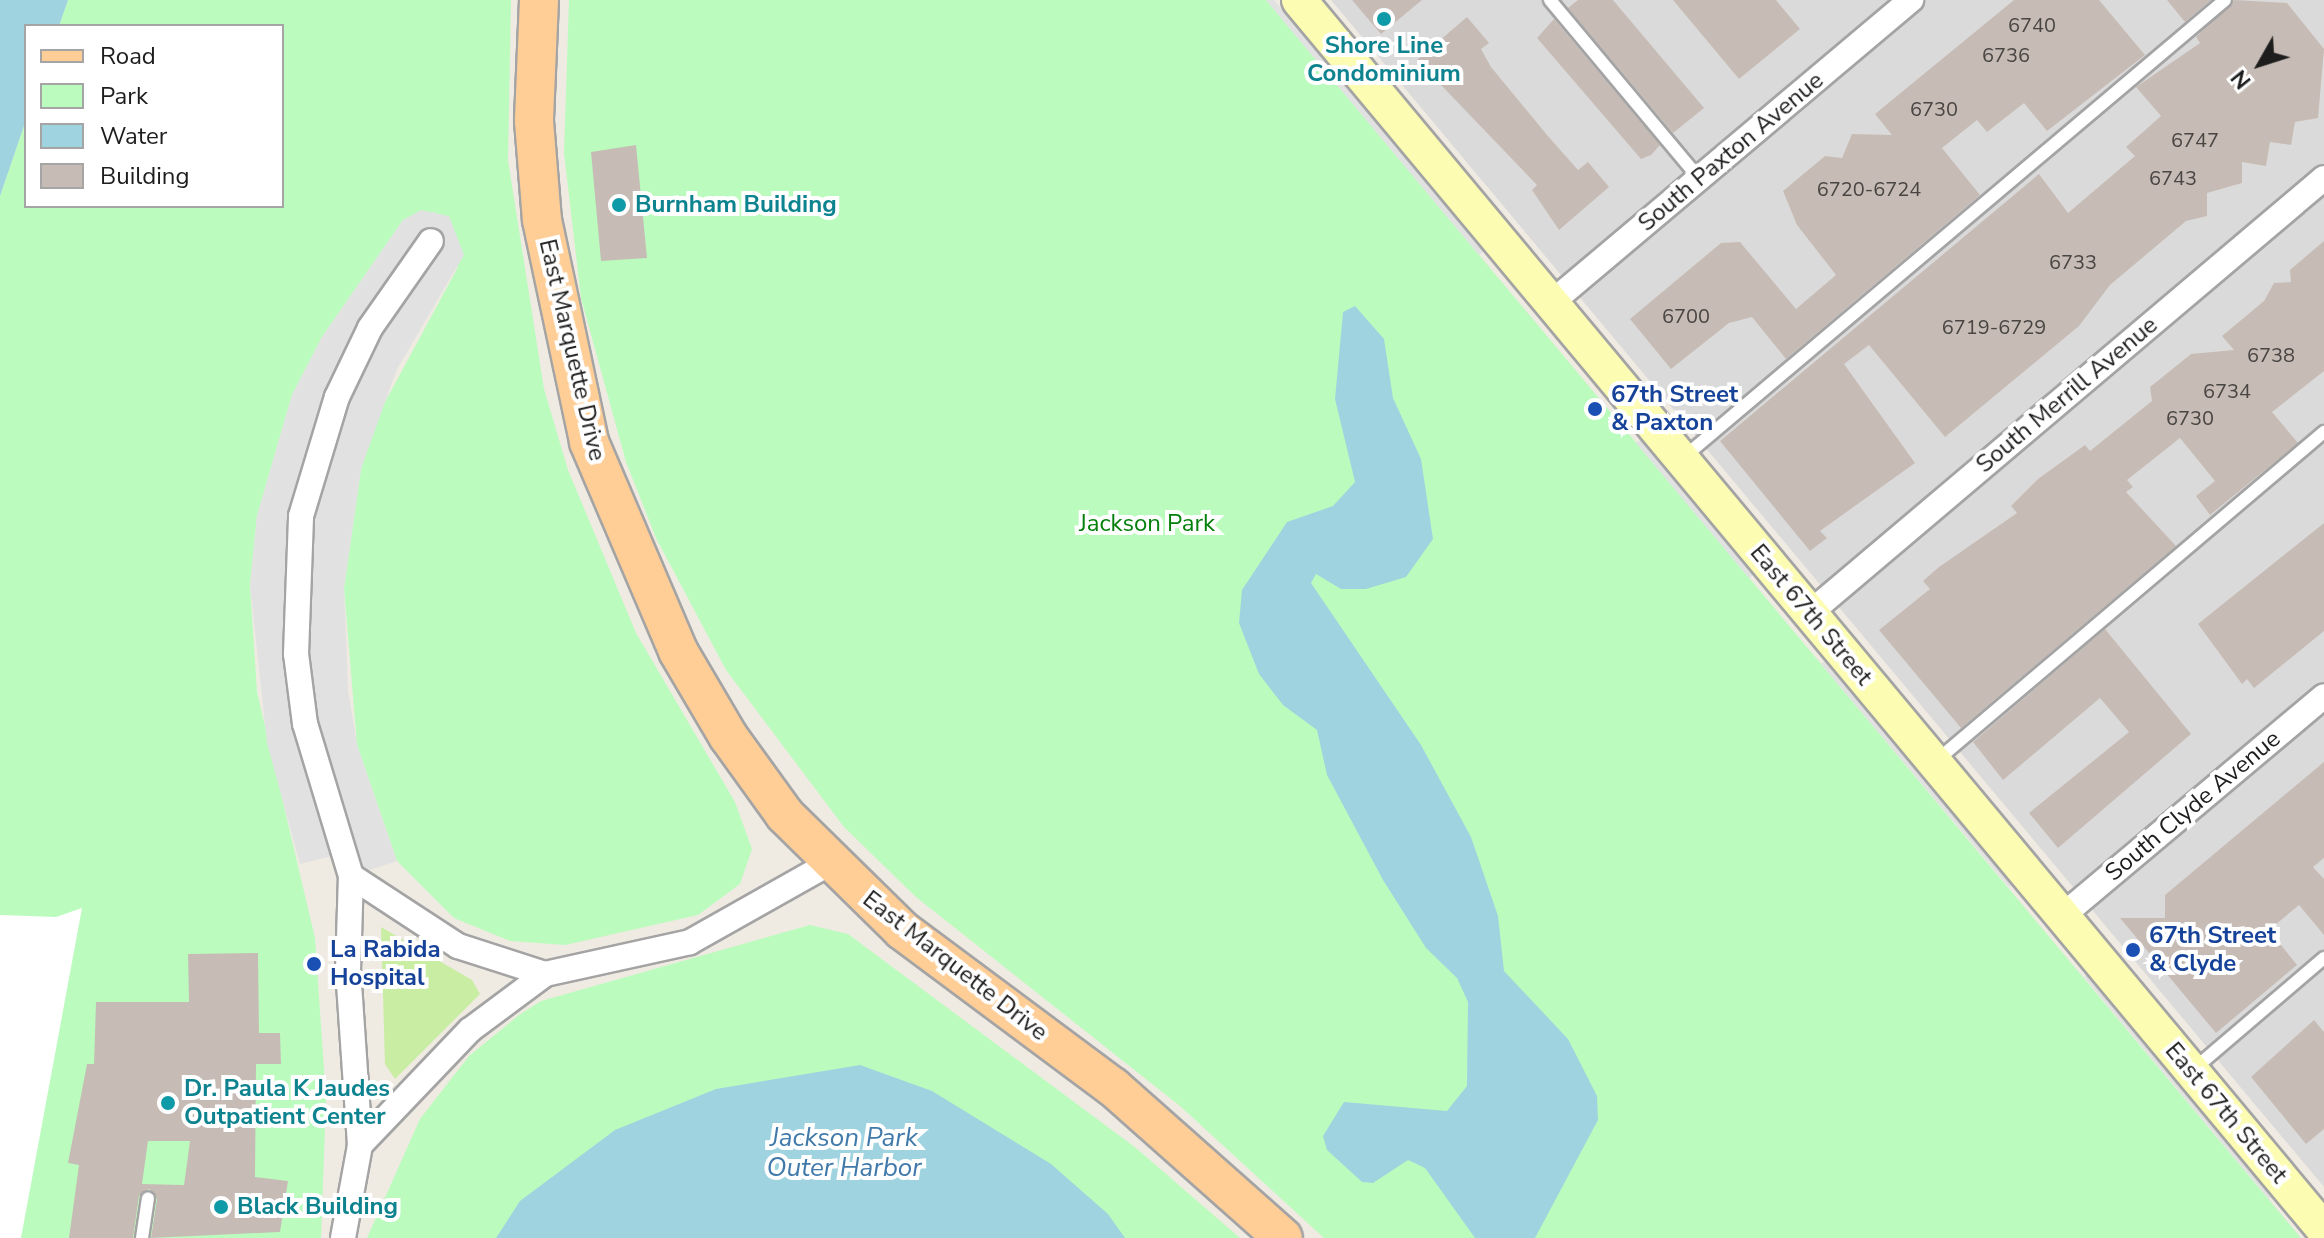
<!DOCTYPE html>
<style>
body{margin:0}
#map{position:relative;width:2324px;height:1238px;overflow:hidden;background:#efeae2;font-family:"Nunito Sans",sans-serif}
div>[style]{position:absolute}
.residential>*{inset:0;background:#dbdada}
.grass>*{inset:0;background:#caeda4}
.park>*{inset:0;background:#bbfcbe}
.parking>*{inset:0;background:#e1e1e1}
.water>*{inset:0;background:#9fd3df}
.pier>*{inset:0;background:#fff}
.building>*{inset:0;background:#c7bcb5}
.roads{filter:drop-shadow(2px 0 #a4a4a4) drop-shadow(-2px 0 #a4a4a4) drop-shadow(0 2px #a4a4a4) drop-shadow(0 -2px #a4a4a4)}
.lane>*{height:12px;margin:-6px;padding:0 6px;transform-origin:6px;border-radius:6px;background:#fff}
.street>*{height:24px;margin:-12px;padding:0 12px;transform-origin:12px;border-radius:12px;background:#fff}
.secondary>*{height:34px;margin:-17px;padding:0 17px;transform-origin:17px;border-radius:17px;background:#fcfdb2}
.primary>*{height:38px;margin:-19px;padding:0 19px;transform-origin:19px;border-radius:19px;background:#ffce97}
.dots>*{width:22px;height:22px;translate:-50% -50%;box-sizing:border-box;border:4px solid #fff;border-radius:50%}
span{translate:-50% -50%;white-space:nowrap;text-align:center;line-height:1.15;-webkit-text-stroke:8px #fff;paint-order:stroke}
.number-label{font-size:20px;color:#484543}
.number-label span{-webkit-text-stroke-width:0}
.culture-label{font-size:24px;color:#0d838f;font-weight:700}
.left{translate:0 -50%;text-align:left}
.street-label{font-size:24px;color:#1d1d1d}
.transit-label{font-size:24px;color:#164399;font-weight:700}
.park-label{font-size:24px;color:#05810b}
.water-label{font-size:26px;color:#417aaa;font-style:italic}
.legend{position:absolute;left:24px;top:24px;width:260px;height:184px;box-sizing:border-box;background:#fff;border:2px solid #a5a5a5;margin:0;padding:10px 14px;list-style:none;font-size:24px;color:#1d1d1d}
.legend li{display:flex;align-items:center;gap:16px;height:40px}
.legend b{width:40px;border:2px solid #a5a5a5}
.north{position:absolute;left:2220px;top:24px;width:80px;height:80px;-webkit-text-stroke:6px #fff;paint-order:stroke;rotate:231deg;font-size:22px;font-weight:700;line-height:32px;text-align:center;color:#1d1d1d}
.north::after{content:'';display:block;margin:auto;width:28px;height:36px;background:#1d1d1d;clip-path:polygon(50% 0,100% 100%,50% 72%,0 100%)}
</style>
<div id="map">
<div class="residential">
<div style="clip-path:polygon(1331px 0,2324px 0,2324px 1187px)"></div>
</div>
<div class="grass">
<div style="clip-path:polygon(381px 927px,472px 980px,480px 994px,395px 1079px,385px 1064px)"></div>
</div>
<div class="park">
<div style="clip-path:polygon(68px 0,511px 0,508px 160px,544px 389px,568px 470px,636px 633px,735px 802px,752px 849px,740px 884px,698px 915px,565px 945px,510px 941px,454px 918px,397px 861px,357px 745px,344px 588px,361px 469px,378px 415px,458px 267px,435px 212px,403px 220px,322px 337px,292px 395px,257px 516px,250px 585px,257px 692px,315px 938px,326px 1099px,321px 1238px,0 1238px,0 196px,26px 120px,26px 206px,282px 206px,282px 26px,59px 26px)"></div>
<div style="clip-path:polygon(569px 0,1266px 0,2301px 1238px,1324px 1238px,1180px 1106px,916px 897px,844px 827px,726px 670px,656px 538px,626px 462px,581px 298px,564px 153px)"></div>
<div style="clip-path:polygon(810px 925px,848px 934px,1136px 1148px,1240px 1238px,367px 1238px,420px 1119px,469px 1056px,519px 1015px,541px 1001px)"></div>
</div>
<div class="parking">
<div style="clip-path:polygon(1266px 0,1274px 0,1485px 250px,1479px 255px)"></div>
<div style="clip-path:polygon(421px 210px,449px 216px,464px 255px,397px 369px,361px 469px,344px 588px,348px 690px,357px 745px,397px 861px,351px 876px,343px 853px,300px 864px,267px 743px,250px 585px,257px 516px,292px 395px,322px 337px,403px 220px)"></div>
<div style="clip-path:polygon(1642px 439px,1755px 574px,1749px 578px,1636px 443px)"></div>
<div style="clip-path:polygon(1827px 659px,2013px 883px,2009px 887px,1821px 664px)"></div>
<div style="clip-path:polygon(2089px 972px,2274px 1195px,2269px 1199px,2084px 977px)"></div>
</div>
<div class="water">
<div style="clip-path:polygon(0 0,68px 0,59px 26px,26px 26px,26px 120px,0 196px)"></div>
<div style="clip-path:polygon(1355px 306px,1384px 339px,1393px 398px,1421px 459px,1433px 539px,1406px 577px,1366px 589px,1341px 589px,1316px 574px,1311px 583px,1421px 745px,1471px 837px,1498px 916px,1504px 971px,1568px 1039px,1597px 1096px,1598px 1120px,1535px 1238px,1475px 1238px,1425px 1168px,1408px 1160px,1373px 1183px,1362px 1182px,1327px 1150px,1323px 1136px,1344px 1102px,1447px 1111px,1467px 1086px,1468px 1002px,1457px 978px,1426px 948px,1383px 880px,1327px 775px,1317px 730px,1283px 705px,1259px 674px,1239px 623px,1242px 590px,1287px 522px,1333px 506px,1355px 482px,1335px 399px,1343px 312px)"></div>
<div style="clip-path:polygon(860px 1065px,932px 1091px,1051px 1164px,1108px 1214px,1125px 1238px,496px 1238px,520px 1201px,615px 1130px,716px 1089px)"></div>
</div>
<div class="pier">
<div style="clip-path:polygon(82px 908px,21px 1238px,0 1238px,0 915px,56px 917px)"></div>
</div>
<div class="building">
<div style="clip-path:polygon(1352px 0,1422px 0,1381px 34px)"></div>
<div style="clip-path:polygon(1578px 0,1613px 0,1704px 108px,1673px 133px,1568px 8px)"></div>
<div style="clip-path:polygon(1673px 0,1776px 0,1800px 29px,1739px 79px)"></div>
<div style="clip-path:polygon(2014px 0,2099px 0,2145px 55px,2047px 131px,2024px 103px,1987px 132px,1977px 120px,1942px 148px,1980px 195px,1786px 359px,1752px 317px,1729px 323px,1671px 369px,1630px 319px,1721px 243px,1740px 242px,1796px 309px,1836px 275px,1797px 225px,1783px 191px,1825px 156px,1842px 158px,1852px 134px,1892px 135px,1875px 114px)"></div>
<div style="clip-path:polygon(2167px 0,2211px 0,2185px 22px)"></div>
<div style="clip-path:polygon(2234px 0,2287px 3px,2324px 49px,2318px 118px,2295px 122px,2291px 145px,2270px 142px,2266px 166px,2242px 162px,2242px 183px,2207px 193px,2207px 216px,2186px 221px,2110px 285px,2079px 326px,1945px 437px,1869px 345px,1844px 364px,1915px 463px,1820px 531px,1827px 538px,1810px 551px,1720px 441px,2039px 174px,2068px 213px,2135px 156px,2126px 147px,2161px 116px,2136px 87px,2200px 43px,2196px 37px)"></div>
<div style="clip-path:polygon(1467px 17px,1489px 43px,1481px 49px,1491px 67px,1547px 135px,1578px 170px,1588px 162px,1609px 187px,1559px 230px,1532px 190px,1537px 185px,1417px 60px)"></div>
<div style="clip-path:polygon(1554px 19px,1660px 145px,1651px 155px,1641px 159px,1537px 38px)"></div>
<div style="clip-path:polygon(636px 145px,647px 258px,601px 261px,591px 152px)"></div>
<div style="clip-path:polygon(2324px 241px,2324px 371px,2272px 412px,2298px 443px,2210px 515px,2196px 496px,2215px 481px,2180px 438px,2127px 480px,2133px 487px,2126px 492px,2176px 546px,1961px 728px,1879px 630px,1930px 589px,1923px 581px,1939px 567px,2017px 513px,2011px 506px,2038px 479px,2085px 445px,2090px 451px,2152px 401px,2150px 387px,2191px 354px,2234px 350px,2222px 336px,2264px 301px,2274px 283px,2291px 282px,2290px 270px)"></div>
<div style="clip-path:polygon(2324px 523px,2324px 631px,2254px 688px,2247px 679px,2242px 684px,2198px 624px)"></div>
<div style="clip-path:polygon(2105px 629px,2191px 734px,2058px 848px,2029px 813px,2129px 732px,2100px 698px,2003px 780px,1973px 742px)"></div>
<div style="clip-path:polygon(2324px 762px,2324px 858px,2313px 867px,2324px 879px,2324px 935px,2299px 905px,2269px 930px,2297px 965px,2216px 1033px,2120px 918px,2165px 918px,2165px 895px)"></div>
<div style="clip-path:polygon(evenodd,258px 953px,259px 1033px,280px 1033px,281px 1064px,256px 1064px,255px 1177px,288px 1181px,280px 1232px,151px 1238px,157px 1199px,149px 1189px,139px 1196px,133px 1238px,69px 1238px,79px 1165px,68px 1163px,87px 1064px,94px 1064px,96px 1002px,189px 1002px,188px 954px,258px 953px,148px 1141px,190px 1141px,184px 1185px,142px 1184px,148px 1141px)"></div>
<div style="clip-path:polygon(2314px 1020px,2324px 1032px,2324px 1129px,2306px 1144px,2251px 1077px)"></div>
</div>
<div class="roads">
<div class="lane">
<div style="left:1550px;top:0;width:232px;rotate:50.1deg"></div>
<div style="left:1684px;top:457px;width:708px;rotate:-40.19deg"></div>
<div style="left:1936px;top:761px;width:509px;rotate:-40.3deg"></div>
<div style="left:2194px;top:1069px;width:171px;rotate:-40.5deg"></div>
<div style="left:142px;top:1238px;width:40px;rotate:-81.5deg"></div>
</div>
<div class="street">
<div style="left:1551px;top:303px;width:471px;rotate:-40.1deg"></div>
<div style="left:1811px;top:612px;width:672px;rotate:-40.23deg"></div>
<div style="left:351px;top:876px;width:128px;rotate:33.2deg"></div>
<div style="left:458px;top:946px;width:91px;rotate:17.8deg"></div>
<div style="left:2062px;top:916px;width:342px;rotate:-40deg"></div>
<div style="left:360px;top:1145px;width:159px;rotate:-46.3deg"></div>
<div style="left:470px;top:1030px;width:94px;rotate:-36.7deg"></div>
<div style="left:545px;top:974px;width:148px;rotate:-12.4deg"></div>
<div style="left:690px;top:942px;width:161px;rotate:-29.4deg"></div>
<div style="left:343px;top:1238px;width:95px;rotate:-79.6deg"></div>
<div style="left:360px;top:1145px;width:175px;rotate:-93.9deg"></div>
<div style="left:348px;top:970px;width:94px;rotate:-88.2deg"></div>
<div style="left:351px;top:876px;width:159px;rotate:-106.8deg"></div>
<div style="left:305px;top:724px;width:71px;rotate:-97.3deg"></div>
<div style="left:296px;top:654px;width:138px;rotate:-87.9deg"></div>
<div style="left:301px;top:516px;width:124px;rotate:-73.2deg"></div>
<div style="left:337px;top:397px;width:76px;rotate:-64.4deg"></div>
<div style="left:370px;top:328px;width:106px;rotate:-55deg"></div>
</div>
<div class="secondary">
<div style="left:1299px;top:0;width:1601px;rotate:50.19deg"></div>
</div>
<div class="primary">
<div style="left:539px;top:0;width:121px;rotate:92.4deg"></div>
<div style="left:534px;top:121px;width:99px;rotate:85.4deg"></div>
<div style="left:542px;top:220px;width:227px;rotate:78deg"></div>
<div style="left:589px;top:442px;width:227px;rotate:66.9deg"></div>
<div style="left:678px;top:651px;width:99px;rotate:59.5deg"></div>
<div style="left:728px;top:736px;width:97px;rotate:54.2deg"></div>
<div style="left:785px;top:815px;width:164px;rotate:44.5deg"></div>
<div style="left:902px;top:930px;width:263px;rotate:36.7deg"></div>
<div style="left:1113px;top:1087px;width:227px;rotate:41.6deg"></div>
</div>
</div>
<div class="dots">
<div style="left:1384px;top:19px;background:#0f9aa8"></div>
<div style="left:619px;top:205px;background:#0f9aa8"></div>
<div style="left:1595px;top:409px;background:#1a4fb4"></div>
<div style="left:2133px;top:950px;background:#1a4fb4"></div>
<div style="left:314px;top:964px;background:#1a4fb4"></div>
<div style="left:168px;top:1103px;background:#0f9aa8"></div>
<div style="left:221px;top:1207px;background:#0f9aa8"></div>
</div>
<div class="number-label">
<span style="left:2032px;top:25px">6740</span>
<span style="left:2006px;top:55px">6736</span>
<span style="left:1934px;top:109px">6730</span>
<span style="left:2195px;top:140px">6747</span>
<span style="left:2173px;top:178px">6743</span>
<span style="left:1869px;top:189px">6720-6724</span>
<span style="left:2073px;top:262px">6733</span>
<span style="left:1686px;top:316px">6700</span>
<span style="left:1994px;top:327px">6719-6729</span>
<span style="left:2271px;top:355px">6738</span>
<span style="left:2227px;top:391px">6734</span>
<span style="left:2190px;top:418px">6730</span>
</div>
<div class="culture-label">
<span style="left:1384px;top:60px">Shore Line<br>Condominium</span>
<span class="left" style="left:635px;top:205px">Burnham Building</span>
<span class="left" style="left:184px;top:1103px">Dr. Paula K Jaudes<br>Outpatient Center</span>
<span class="left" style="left:237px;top:1207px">Black Building</span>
</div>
<div class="street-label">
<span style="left:1731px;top:152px;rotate:-40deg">South Paxton Avenue</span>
<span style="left:572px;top:350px;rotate:77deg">East Marquette Drive</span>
<span style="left:2067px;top:395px;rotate:-40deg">South Merrill Avenue</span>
<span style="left:1811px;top:615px;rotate:50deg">East 67th Street</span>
<span style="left:2193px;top:806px;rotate:-40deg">South Clyde Avenue</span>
<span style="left:955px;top:966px;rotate:38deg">East Marquette Drive</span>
<span style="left:2226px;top:1113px;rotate:50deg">East 67th Street</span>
</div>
<div class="transit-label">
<span class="left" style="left:1611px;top:409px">67th Street<br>&amp; Paxton</span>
<span class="left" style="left:2149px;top:950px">67th Street<br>&amp; Clyde</span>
<span class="left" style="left:330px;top:964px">La Rabida<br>Hospital</span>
</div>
<div class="park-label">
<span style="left:1147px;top:524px">Jackson Park</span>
</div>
<div class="water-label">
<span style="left:844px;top:1153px">Jackson Park<br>Outer Harbor</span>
</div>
<ul class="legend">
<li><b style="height:10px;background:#ffce97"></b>Road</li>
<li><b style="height:22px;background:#bbfcbe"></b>Park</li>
<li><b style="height:22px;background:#9fd3df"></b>Water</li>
<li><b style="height:22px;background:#c7bcb5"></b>Building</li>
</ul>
<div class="north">N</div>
</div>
